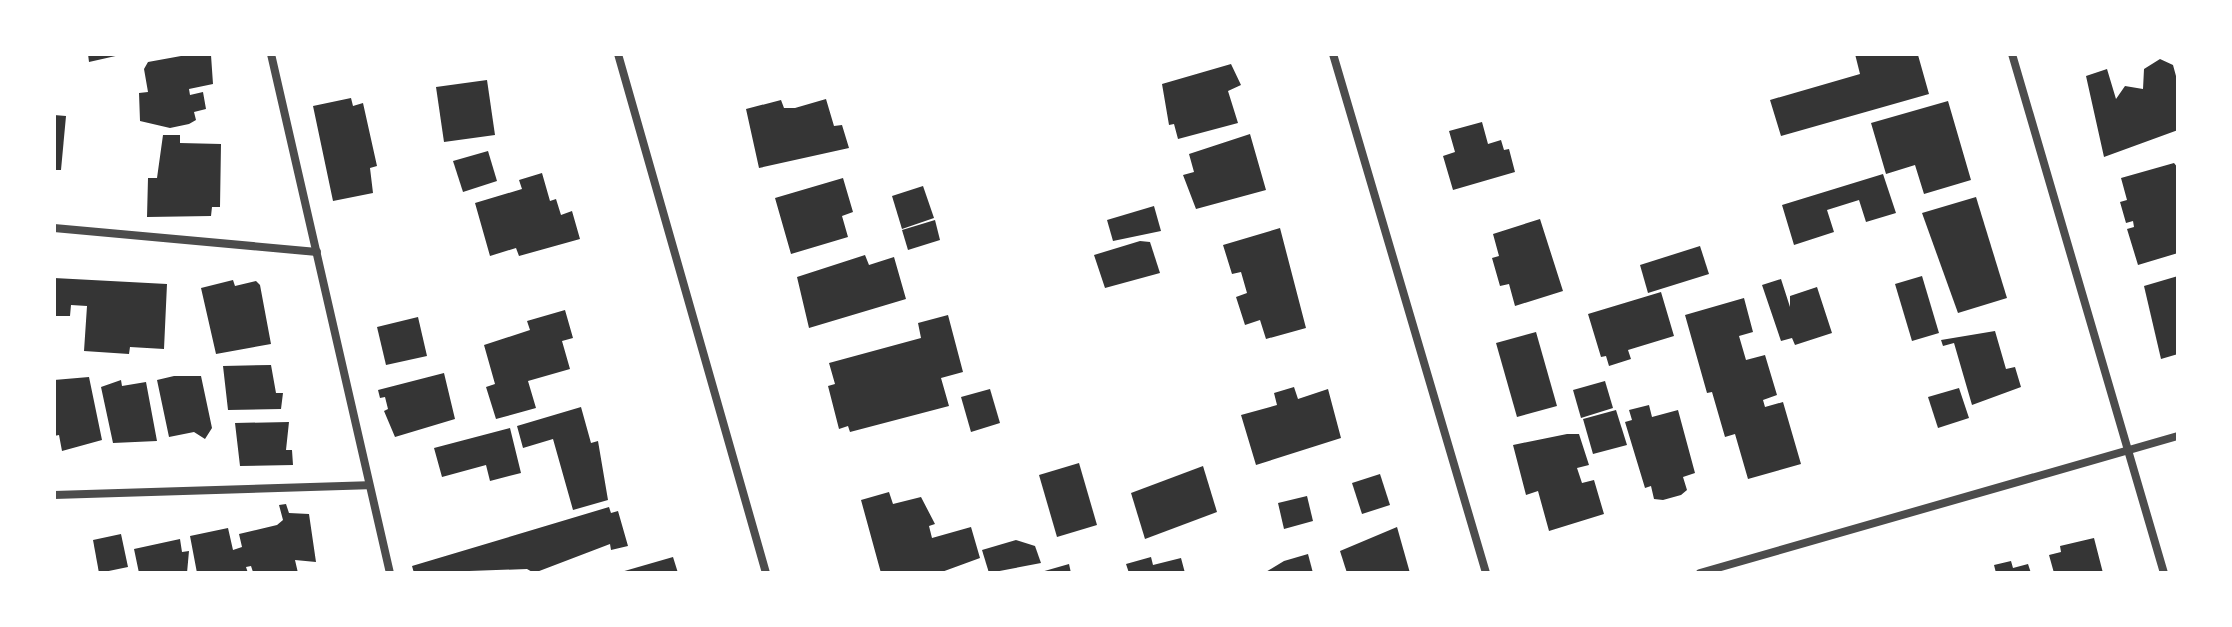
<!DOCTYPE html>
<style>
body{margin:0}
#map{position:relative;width:2232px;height:627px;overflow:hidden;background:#fff;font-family:"Exo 2",sans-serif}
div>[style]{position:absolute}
.building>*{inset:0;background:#353535}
.minor>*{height:8px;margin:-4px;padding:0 4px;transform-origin:4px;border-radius:4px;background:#4c4c4c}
span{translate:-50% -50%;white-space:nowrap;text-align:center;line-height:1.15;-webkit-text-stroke:8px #fff;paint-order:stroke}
.frame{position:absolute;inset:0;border:56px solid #fff;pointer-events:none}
</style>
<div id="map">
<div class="building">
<div style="clip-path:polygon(88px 54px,120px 54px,120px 55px,89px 62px)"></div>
<div style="clip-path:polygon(192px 54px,211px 55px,213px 84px,189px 89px,190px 95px,203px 92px,206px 109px,194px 112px,196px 120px,189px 124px,170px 128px,140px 121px,139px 93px,148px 92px,144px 69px,148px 62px)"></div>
<div style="clip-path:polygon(1855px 54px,1918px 55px,1929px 94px,1781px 136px,1770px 100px,1860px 74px)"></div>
<div style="clip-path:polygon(2160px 59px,2173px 65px,2176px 76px,2178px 130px,2104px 157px,2086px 76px,2107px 69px,2116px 99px,2125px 86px,2143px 89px,2144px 69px)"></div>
<div style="clip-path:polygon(1231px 64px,1241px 85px,1228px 91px,1238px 123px,1178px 139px,1174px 124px,1169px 125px,1162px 84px)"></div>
<div style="clip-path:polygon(487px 80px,495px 135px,444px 142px,436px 87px)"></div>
<div style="clip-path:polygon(351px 98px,353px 106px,363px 103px,377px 166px,370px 168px,373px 193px,333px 201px,313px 106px)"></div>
<div style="clip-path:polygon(826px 99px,834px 126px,842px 125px,849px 148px,759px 168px,746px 109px,781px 100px,784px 108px,795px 108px)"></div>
<div style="clip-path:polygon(1948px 101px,1971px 180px,1924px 194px,1915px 165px,1886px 174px,1871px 123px)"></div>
<div style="clip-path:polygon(54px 115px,66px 116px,61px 170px,54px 170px)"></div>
<div style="clip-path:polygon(1482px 122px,1488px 144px,1501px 140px,1504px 150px,1509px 149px,1515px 172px,1453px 190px,1443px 156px,1455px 152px,1449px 131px)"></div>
<div style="clip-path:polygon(1250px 134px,1266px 190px,1196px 209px,1183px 175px,1194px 172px,1189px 154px)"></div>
<div style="clip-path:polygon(163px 135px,180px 135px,180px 143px,221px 144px,220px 207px,212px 207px,211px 216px,147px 217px,148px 178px,157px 178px)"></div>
<div style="clip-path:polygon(488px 151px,497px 181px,463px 192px,453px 161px)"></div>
<div style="clip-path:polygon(2174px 163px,2178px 168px,2178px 253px,2138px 265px,2127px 229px,2134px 227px,2133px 221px,2126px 223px,2120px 202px,2127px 200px,2121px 178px)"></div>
<div style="clip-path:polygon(542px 173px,550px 201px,556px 199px,561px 215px,572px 211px,580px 239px,519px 256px,516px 248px,490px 256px,475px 203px,522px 189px,519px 180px)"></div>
<div style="clip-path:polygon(1883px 174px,1896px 213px,1866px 222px,1859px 200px,1827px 210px,1834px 232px,1794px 245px,1782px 205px)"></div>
<div style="clip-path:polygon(843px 178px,853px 212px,842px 216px,848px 237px,791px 254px,775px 198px)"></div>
<div style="clip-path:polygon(923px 186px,934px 218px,902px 229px,892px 196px)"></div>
<div style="clip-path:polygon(1976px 197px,2007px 298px,1958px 313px,1922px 213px)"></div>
<div style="clip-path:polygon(1154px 206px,1161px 231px,1113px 241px,1107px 220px)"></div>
<div style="clip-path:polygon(1540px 219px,1563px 291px,1515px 306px,1509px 284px,1500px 286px,1492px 258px,1499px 256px,1493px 234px)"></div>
<div style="clip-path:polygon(935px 220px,940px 240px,908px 250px,902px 230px)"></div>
<div style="clip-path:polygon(1280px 228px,1306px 328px,1266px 339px,1260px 320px,1245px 325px,1236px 297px,1247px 293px,1241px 272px,1232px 274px,1223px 245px)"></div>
<div style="clip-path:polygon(1140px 241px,1150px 242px,1160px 273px,1105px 288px,1094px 255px)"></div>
<div style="clip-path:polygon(1700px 246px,1709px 274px,1648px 293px,1640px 265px)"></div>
<div style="clip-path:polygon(865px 255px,869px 265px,894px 257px,906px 299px,809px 328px,797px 277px)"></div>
<div style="clip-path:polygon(1922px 276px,1939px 333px,1912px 341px,1895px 284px)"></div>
<div style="clip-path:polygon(2178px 276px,2178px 354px,2161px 359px,2144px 286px)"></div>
<div style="clip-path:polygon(54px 278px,167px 284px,164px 349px,130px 347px,129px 354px,84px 351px,87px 306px,71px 305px,70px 316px,54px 316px)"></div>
<div style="clip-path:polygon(1781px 279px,1790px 307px,1790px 296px,1817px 287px,1832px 333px,1795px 345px,1792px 338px,1781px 341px,1762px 285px)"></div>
<div style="clip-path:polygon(233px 280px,235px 286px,256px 281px,260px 285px,271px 344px,216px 354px,201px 288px)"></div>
<div style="clip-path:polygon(1661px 292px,1674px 336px,1628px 350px,1631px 359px,1609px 366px,1606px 356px,1601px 357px,1588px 314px)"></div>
<div style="clip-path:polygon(1744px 298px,1753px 332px,1739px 336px,1746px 360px,1765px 355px,1777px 395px,1763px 400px,1765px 407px,1783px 402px,1801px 464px,1748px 479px,1735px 434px,1725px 437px,1712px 392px,1707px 393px,1685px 315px)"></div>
<div style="clip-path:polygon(565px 310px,573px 338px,562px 341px,570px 369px,528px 381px,536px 408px,496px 419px,486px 387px,495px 384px,484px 345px,530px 330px,527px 321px)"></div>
<div style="clip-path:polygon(948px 315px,963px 372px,941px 378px,949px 406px,850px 432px,848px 426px,839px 429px,828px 386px,835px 384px,829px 363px,921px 338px,918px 323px)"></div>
<div style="clip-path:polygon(418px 317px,427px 356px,386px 365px,377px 327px)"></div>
<div style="clip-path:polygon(1995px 331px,2006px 369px,2015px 367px,2021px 387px,1972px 405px,1954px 343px,1943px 346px,1941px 340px)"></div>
<div style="clip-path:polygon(1536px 332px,1557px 406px,1517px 417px,1496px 343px)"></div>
<div style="clip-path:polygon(271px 365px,276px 393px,283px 393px,281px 409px,228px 410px,223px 366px)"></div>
<div style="clip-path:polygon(444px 373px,455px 419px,395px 437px,384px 411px,388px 409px,385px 397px,380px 398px,378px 390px)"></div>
<div style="clip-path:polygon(174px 376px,201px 376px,212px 428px,205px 439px,194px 432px,169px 437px,157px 380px)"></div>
<div style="clip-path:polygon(89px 377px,102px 440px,62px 451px,59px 435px,54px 436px,54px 380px)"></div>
<div style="clip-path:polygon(121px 380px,122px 386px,146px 382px,157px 441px,113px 443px,101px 387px)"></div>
<div style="clip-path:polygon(1605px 381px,1613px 408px,1581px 418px,1573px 390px)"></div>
<div style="clip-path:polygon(1294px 387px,1298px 399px,1328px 389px,1341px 438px,1256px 465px,1241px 415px,1277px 405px,1274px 393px)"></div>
<div style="clip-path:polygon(1959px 388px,1969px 418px,1938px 428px,1928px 397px)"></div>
<div style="clip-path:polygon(990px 389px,1000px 423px,971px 432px,961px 397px)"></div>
<div style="clip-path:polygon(1649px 405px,1652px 417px,1678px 410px,1695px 473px,1683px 477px,1687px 490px,1681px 495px,1663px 500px,1654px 499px,1651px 486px,1645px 488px,1625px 422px,1632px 420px,1629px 410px)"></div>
<div style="clip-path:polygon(581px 407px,591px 443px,598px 441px,608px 500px,573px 510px,553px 439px,523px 448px,517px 426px)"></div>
<div style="clip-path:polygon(1616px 410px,1627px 445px,1593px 454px,1583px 419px)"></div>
<div style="clip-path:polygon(289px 422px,286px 450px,292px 450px,293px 465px,240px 466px,235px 423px)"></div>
<div style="clip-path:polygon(510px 428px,521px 473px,490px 481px,486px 465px,442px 477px,434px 448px)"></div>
<div style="clip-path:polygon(1567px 434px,1579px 434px,1589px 465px,1577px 468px,1582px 483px,1594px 480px,1604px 514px,1549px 531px,1538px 491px,1526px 495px,1513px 445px)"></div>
<div style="clip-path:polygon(1079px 463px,1097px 525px,1057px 537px,1039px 475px)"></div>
<div style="clip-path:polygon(1203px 466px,1217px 512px,1145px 539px,1131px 493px)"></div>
<div style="clip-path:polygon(1380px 474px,1390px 505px,1362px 514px,1352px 483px)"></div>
<div style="clip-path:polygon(889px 492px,893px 504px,921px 497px,935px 524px,929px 526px,932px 538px,971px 527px,980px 558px,939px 573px,881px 573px,861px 500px)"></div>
<div style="clip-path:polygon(1307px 496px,1313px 521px,1284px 529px,1278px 503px)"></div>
<div style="clip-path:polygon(286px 504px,289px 513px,309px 514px,316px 562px,295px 560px,298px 573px,253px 572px,251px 566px,246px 567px,248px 573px,197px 573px,190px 536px,228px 528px,233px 550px,242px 547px,239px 534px,277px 525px,283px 520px,279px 505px)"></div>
<div style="clip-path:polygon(609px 507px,611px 513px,618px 511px,628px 546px,611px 550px,610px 544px,534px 573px,527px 569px,414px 573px,412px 566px)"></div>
<div style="clip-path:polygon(1397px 527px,1410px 573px,1347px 573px,1340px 551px)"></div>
<div style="clip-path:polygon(121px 534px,128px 567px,99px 573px,93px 540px)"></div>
<div style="clip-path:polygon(2094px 538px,2103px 573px,2054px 573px,2049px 555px,2061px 552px,2060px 546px)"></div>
<div style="clip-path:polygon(180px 539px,182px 552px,189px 551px,187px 573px,139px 573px,134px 549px)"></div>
<div style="clip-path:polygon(1016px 540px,1035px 546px,1041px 563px,989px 573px,982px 550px)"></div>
<div style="clip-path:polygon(1308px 554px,1313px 573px,1264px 573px,1284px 561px)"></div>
<div style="clip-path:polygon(673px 557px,678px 573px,621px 573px,621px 572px)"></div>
<div style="clip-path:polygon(1151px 557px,1153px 565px,1181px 558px,1185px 573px,1129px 573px,1126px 564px)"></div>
<div style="clip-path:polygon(2011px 561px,2013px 568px,2028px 564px,2031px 573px,1996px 573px,1994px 565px)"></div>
<div style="clip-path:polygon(1069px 564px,1071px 573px,1041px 573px,1041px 572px)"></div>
</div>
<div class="minor">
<div style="left:271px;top:54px;width:532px;rotate:77.09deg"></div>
<div style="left:618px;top:54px;width:540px;rotate:74.08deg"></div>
<div style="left:1333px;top:54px;width:541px;rotate:73.57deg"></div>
<div style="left:2012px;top:54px;width:541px;rotate:73.68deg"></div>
<div style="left:54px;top:228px;width:264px;rotate:5.2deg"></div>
<div style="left:54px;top:495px;width:313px;rotate:-1.8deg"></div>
<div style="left:1700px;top:573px;width:497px;rotate:-16deg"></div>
</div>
<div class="frame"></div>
</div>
